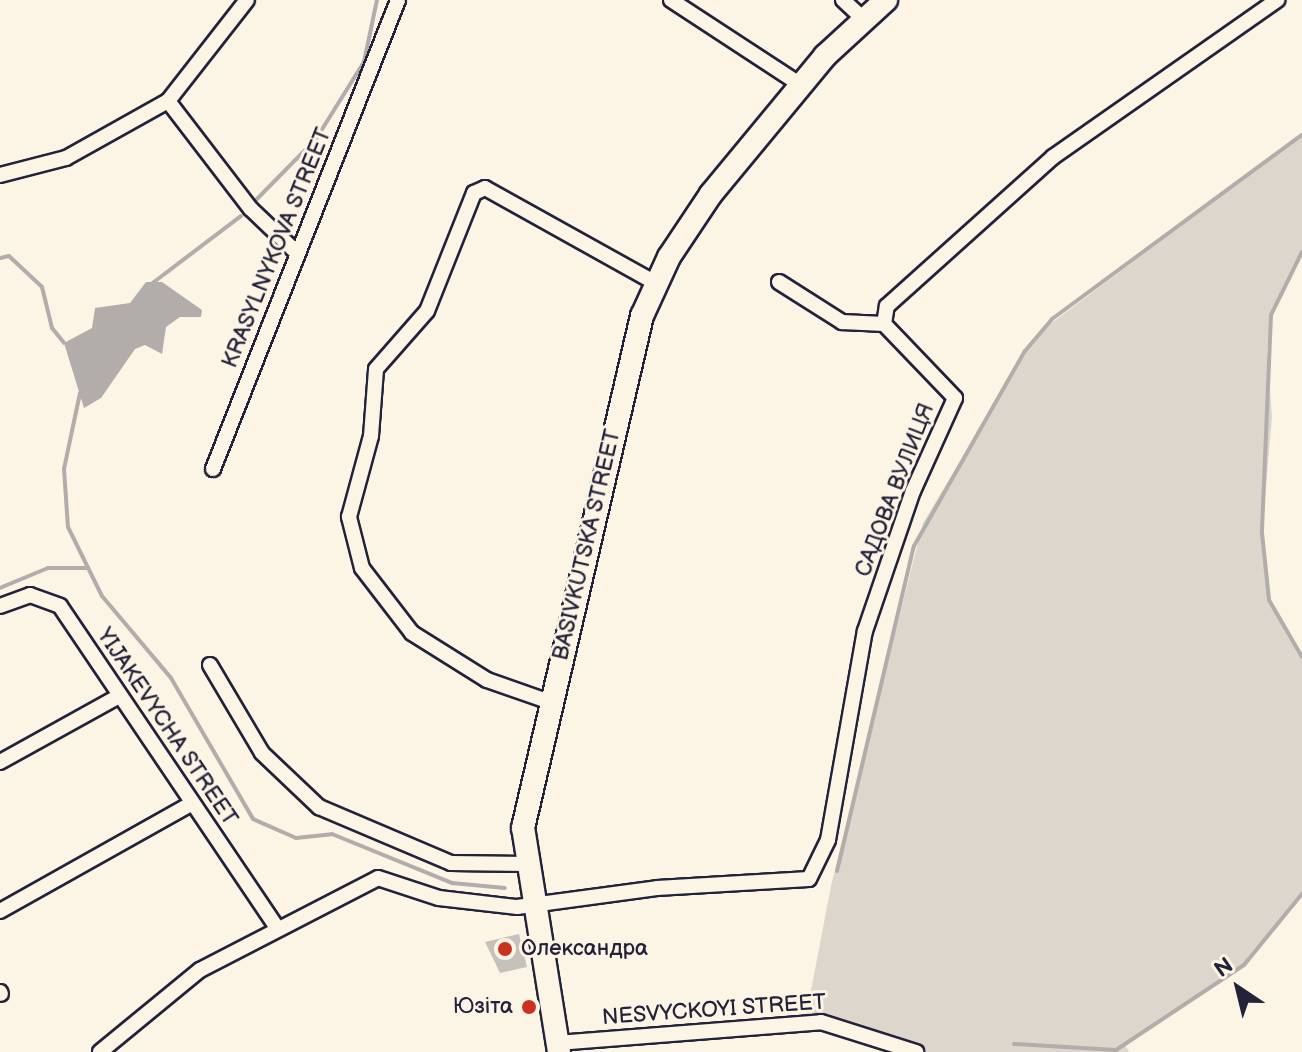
<!DOCTYPE html>
<meta charset="utf-8">
<style>
body{margin:0}
#map{position:relative;width:1302px;height:1052px;overflow:hidden;background:#fcf5e5;font-family:"Balsamiq Sans",sans-serif}
div>[style]{position:absolute}
.green>*{inset:0;background:#dcd6cc}
.water>*{inset:0;background:#b2adab}
.stream>*{height:4px;margin:-2px;padding:0 2px;transform-origin:2px;border-radius:2px;background:#b2adab}
.building>*{inset:0;background:#c6c1bb}
.roads{filter:drop-shadow(2px 0 #22223b) drop-shadow(-2px 0 #22223b) drop-shadow(0 2px #22223b) drop-shadow(0 -2px #22223b)}
.minor>*{height:14px;margin:-7px;padding:0 7px;transform-origin:7px;border-radius:7px;background:#fcf5e5}
.primary>*{height:22px;margin:-11px;padding:0 11px;transform-origin:11px;border-radius:11px;background:#fcf5e5}
.dots>*{width:22px;height:22px;translate:-50% -50%;box-sizing:border-box;border:4px solid #fcf5e5;border-radius:50%}
span{translate:-50% -50%;white-space:nowrap;text-align:center;line-height:1.15;-webkit-text-stroke:6px #fcf5e5;paint-order:stroke}
.street-label{font-size:22px;color:#22223b}
.poi-label{font-size:22px;color:#22223b}
.left{translate:0 -50%;text-align:left}
.right{translate:-100% -50%;text-align:right}
.north{position:absolute;left:1198px;top:948px;width:80px;height:80px;-webkit-text-stroke:6px #fcf5e5;paint-order:stroke;rotate:325deg;font-size:22px;font-weight:700;line-height:32px;text-align:center;color:#22223b}
.north::after{content:'';display:block;margin:auto;width:28px;height:36px;background:#22223b;clip-path:polygon(50% 0,100% 100%,50% 72%,0 100%)}
</style>
<div id="map">
<div class="green">
<div style="clip-path:polygon(1302px 135px,1302px 252px,1271px 315px,1267px 350px,1272px 417px,1262px 533px,1269px 600px,1302px 657px,1302px 894px,1244px 965px,1125px 1045px,1129px 1052px,916px 1052px,805px 1022px,831px 886px,923px 523px,1037px 334px)"></div>
</div>
<div class="water">
<div style="clip-path:polygon(146px 282px,162px 282px,202px 310px,201px 317px,180px 317px,166px 327px,162px 354px,145px 345px,135px 349px,101px 398px,84px 408px,64px 343px,92px 328px,95px 308px,130px 303px)"></div>
</div>
<div class="stream">
<div style="left:256px;top:200px;width:86px;rotate:-45.5deg"></div>
<div style="left:316px;top:139px;width:91px;rotate:-58.1deg"></div>
<div style="left:364px;top:62px;width:63px;rotate:-78.2deg"></div>
<div style="left:1302px;top:252px;width:70px;rotate:116.2deg"></div>
<div style="left:1271px;top:315px;width:218px;rotate:92.4deg"></div>
<div style="left:1262px;top:533px;width:67px;rotate:84deg"></div>
<div style="left:1269px;top:600px;width:66px;rotate:59.9deg"></div>
<div style="left:0;top:258px;width:9px;rotate:-13deg"></div>
<div style="left:9px;top:256px;width:45px;rotate:43.2deg"></div>
<div style="left:42px;top:287px;width:42px;rotate:76.3deg"></div>
<div style="left:52px;top:328px;width:19px;rotate:51deg"></div>
<div style="left:150px;top:285px;width:114px;rotate:-37.2deg"></div>
<div style="left:80px;top:393px;width:78px;rotate:101.9deg"></div>
<div style="left:64px;top:469px;width:58px;rotate:86.1deg"></div>
<div style="left:68px;top:527px;width:77px;rotate:63.8deg"></div>
<div style="left:102px;top:596px;width:107px;rotate:49.9deg"></div>
<div style="left:171px;top:678px;width:163px;rotate:59.8deg"></div>
<div style="left:253px;top:819px;width:47px;rotate:23.8deg"></div>
<div style="left:296px;top:838px;width:36px;rotate:-6deg"></div>
<div style="left:332px;top:834px;width:130px;rotate:22.2deg"></div>
<div style="left:452px;top:883px;width:53px;rotate:5.4deg"></div>
<div style="left:0;top:588px;width:52px;rotate:-22.6deg"></div>
<div style="left:48px;top:568px;width:40px"></div>
<div style="left:837px;top:871px;width:334px;rotate:-76.7deg"></div>
<div style="left:914px;top:546px;width:224px;rotate:-60.4deg"></div>
<div style="left:1025px;top:351px;width:42px;rotate:-49.8deg"></div>
<div style="left:1052px;top:319px;width:310px;rotate:-36.4deg"></div>
<div style="left:1014px;top:1044px;width:102px;rotate:3.4deg"></div>
<div style="left:1116px;top:1050px;width:154px;rotate:-33.6deg"></div>
<div style="left:1244px;top:965px;width:92px;rotate:-50.8deg"></div>
</div>
<div class="building">
<div style="clip-path:polygon(519px 934px,527px 967px,500px 973px,485px 942px)"></div>
</div>
<div class="roads">
<div class="minor">
<div style="left:671px;top:0;width:155px;rotate:33.2deg"></div>
<div style="left:843px;top:0;width:26px;rotate:43deg"></div>
<div style="left:168px;top:101px;width:136px;rotate:52.5deg"></div>
<div style="left:251px;top:209px;width:61px;rotate:43.7deg"></div>
<div style="left:0;top:175px;width:68px;rotate:-14.4deg"></div>
<div style="left:66px;top:158px;width:117px;rotate:-29.2deg"></div>
<div style="left:168px;top:101px;width:128px;rotate:-52deg"></div>
<div style="left:779px;top:282px;width:75px;rotate:32.4deg"></div>
<div style="left:842px;top:322px;width:42px;rotate:2.7deg"></div>
<div style="left:213px;top:469px;width:504px;rotate:-68.47deg"></div>
<div style="left:0;top:606px;width:32px;rotate:-20deg"></div>
<div style="left:30px;top:595px;width:32px;rotate:20deg"></div>
<div style="left:60px;top:606px;width:386px;rotate:56deg"></div>
<div style="left:210px;top:665px;width:102px;rotate:59.4deg"></div>
<div style="left:262px;top:753px;width:79px;rotate:43.5deg"></div>
<div style="left:319px;top:807px;width:143px;rotate:23deg"></div>
<div style="left:451px;top:863px;width:76px;rotate:0.8deg"></div>
<div style="left:550px;top:702px;width:67px;rotate:-160.8deg"></div>
<div style="left:487px;top:680px;width:89px;rotate:-147.9deg"></div>
<div style="left:412px;top:633px;width:82px;rotate:-127.6deg"></div>
<div style="left:362px;top:568px;width:53px;rotate:-104.3deg"></div>
<div style="left:349px;top:517px;width:84px;rotate:-74.8deg"></div>
<div style="left:371px;top:436px;width:67px;rotate:-85.7deg"></div>
<div style="left:376px;top:369px;width:77px;rotate:-48.7deg"></div>
<div style="left:427px;top:311px;width:127px;rotate:-68.3deg"></div>
<div style="left:474px;top:193px;width:12px;rotate:-24deg"></div>
<div style="left:485px;top:188px;width:196px;rotate:29.1deg"></div>
<div style="left:0;top:762px;width:136px;rotate:-29deg"></div>
<div style="left:0;top:911px;width:219px;rotate:-29.3deg"></div>
<div style="left:0;top:992px;width:2px;rotate:63deg"></div>
<div style="left:557px;top:1043px;width:265px;rotate:-4.5deg"></div>
<div style="left:821px;top:1022px;width:100px;rotate:17.5deg"></div>
<div style="left:100px;top:1052px;width:129px;rotate:-39.4deg"></div>
<div style="left:200px;top:970px;width:200px;rotate:-27.3deg"></div>
<div style="left:378px;top:878px;width:64px;rotate:18.2deg"></div>
<div style="left:439px;top:898px;width:79px;rotate:6.6deg"></div>
<div style="left:517px;top:907px;width:141px;rotate:-7.7deg"></div>
<div style="left:657px;top:888px;width:152px;rotate:-3.4deg"></div>
<div style="left:809px;top:879px;width:43px;rotate:-64deg"></div>
<div style="left:828px;top:840px;width:212px;rotate:-80deg"></div>
<div style="left:865px;top:631px;width:148px;rotate:-71.1deg"></div>
<div style="left:913px;top:491px;width:102px;rotate:-65.7deg"></div>
<div style="left:955px;top:398px;width:103px;rotate:-133.8deg"></div>
<div style="left:884px;top:324px;width:18px;rotate:-81deg"></div>
<div style="left:887px;top:306px;width:223px;rotate:-41.9deg"></div>
<div style="left:1053px;top:157px;width:274px;rotate:-35deg"></div>
</div>
<div class="primary">
<div style="left:559px;top:1052px;width:227px;rotate:-99.1deg"></div>
<div style="left:523px;top:828px;width:526px;rotate:-76.92deg"></div>
<div style="left:642px;top:316px;width:65px;rotate:-65.4deg"></div>
<div style="left:669px;top:257px;width:76px;rotate:-56.3deg"></div>
<div style="left:711px;top:194px;width:179px;rotate:-50.4deg"></div>
<div style="left:825px;top:56px;width:83px;rotate:-42.6deg"></div>
</div>
</div>
<div class="dots">
<div style="left:505px;top:949px;background:#c8321e"></div>
<div style="left:529px;top:1007px;background:#c8321e"></div>
</div>
<div class="street-label">
<span style="left:277px;top:248px;rotate:-68deg">KRASYLNYKOVA STREET</span>
<span style="left:895px;top:490px;rotate:-69deg">САДОВА ВУЛИЦЯ</span>
<span style="left:587px;top:545px;rotate:-77deg">BASIVKUTSKA STREET</span>
<span style="left:167px;top:727px;rotate:56deg">YIJAKEVYCHA STREET</span>
<span style="left:714px;top:1010px;rotate:-4deg">NESVYCKOYI STREET</span>
</div>
<div class="poi-label">
<span class="left" style="left:521px;top:949px">Олександра</span>
<span class="right" style="left:513px;top:1007px">Юзіта</span>
</div>
<div class="north">N</div>
</div>
